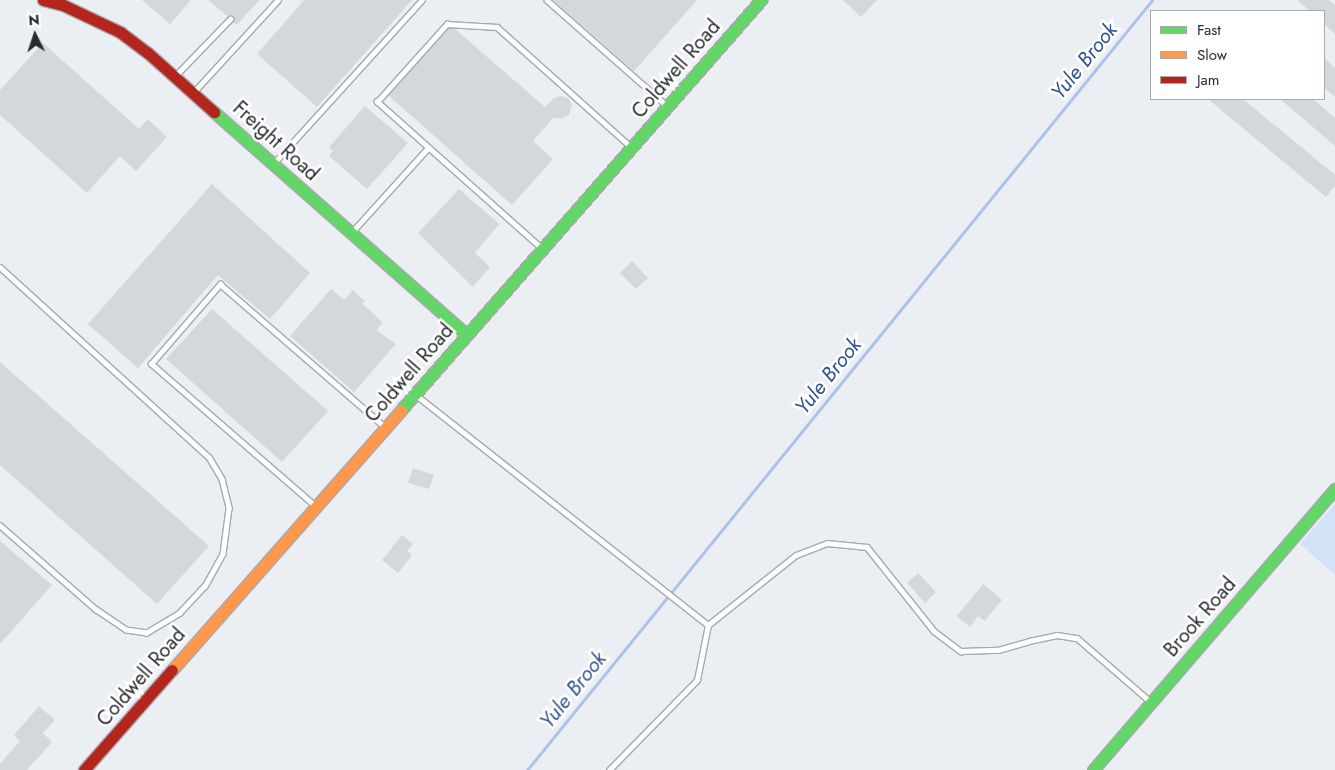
<!DOCTYPE html>
<style>
body{margin:0}
#map{position:relative;width:1335px;height:770px;overflow:hidden;background:#ebeff4;font-family:Jost,sans-serif}
div>[style]{position:absolute}
.green>*{inset:0;background:#d4e2f8}
.stream>*{height:3px;margin:-1.5px;padding:0 1.5px;transform-origin:1.5px;border-radius:1.5px;background:#adc2e7}
.building>*{inset:0;background:#d4d7db}
.roads{filter:drop-shadow(1px 0 #a7a9ad) drop-shadow(-1px 0 #a7a9ad) drop-shadow(0 1px #a7a9ad) drop-shadow(0 -1px #a7a9ad)}
.lane>*{height:4.5px;margin:-2.25px;padding:0 2.25px;transform-origin:2.25px;border-radius:2.25px;background:#fcfdfd}
.fast>*{height:11px;margin:-5.5px;padding:0 5.5px;transform-origin:5.5px;border-radius:5.5px;background:#63d668}
.slow>*{height:11px;margin:-5.5px;padding:0 5.5px;transform-origin:5.5px;border-radius:5.5px;background:#ff974d}
.jam>*{height:11px;margin:-5.5px;padding:0 5.5px;transform-origin:5.5px;border-radius:5.5px;background:#b3261e}
span{translate:-50% -50%;white-space:nowrap;text-align:center;line-height:1.15;-webkit-text-stroke:5px #fff;paint-order:stroke}
.street-label{font-size:20px;color:#292b2f}
.water-label{font-size:21px;color:#315391;font-style:italic}
.legend{position:absolute;left:1150px;top:10px;width:175px;height:90px;box-sizing:border-box;background:#fff;border:1px solid #a9aaac;margin:0;padding:6px 9px;list-style:none;font-size:15px;color:#292b2f}
.legend li{display:flex;align-items:center;gap:10px;height:25px}
.legend b{width:25px;border:1px solid #a9aaac}
.north{position:absolute;left:10px;top:10px;width:50px;height:50px;-webkit-text-stroke:4px #fff;paint-order:stroke;rotate:356deg;font-size:14px;font-weight:700;line-height:20px;text-align:center;color:#292b2f}
.north::after{content:'';display:block;margin:auto;width:18px;height:22px;background:#292b2f;clip-path:polygon(50% 0,100% 100%,50% 72%,0 100%)}
</style>
<div id="map">
<div class="green">
<div style="clip-path:polygon(1335px 504px,1335px 575px,1300px 544px)"></div>
</div>
<div class="stream">
<div style="left:527px;top:770px;width:992px;rotate:-50.93deg"></div>
</div>
<div class="building">
<div style="clip-path:polygon(142px 0,191px 0,170px 24px)"></div>
<div style="clip-path:polygon(208px 0,259px 0,237px 25px,233px 22px,232px 16px,227px 16px)"></div>
<div style="clip-path:polygon(304px 0,412px 0,317px 107px,257px 54px)"></div>
<div style="clip-path:polygon(553px 0,697px 0,634px 71px)"></div>
<div style="clip-path:polygon(843px 0,877px 0,861px 17px)"></div>
<div style="clip-path:polygon(1297px 0,1329px 0,1335px 5px,1335px 34px,1324px 24px,1324px 11px,1310px 11px)"></div>
<div style="clip-path:polygon(449px 28px,455px 29px,545px 107px,554px 98px,561px 96px,568px 98px,572px 105px,569px 115px,562px 118px,553px 118px,533px 141px,553px 159px,512px 205px,388px 95px)"></div>
<div style="clip-path:polygon(43px 43px,139px 129px,148px 119px,167px 137px,136px 171px,120px 156px,87px 193px,0 115px,0 90px)"></div>
<div style="clip-path:polygon(1324px 58px,1335px 68px,1335px 97px,1324px 87px)"></div>
<div style="clip-path:polygon(1208px 99px,1243px 99px,1335px 175px,1335px 186px,1326px 197px)"></div>
<div style="clip-path:polygon(1280px 99px,1313px 99px,1335px 118px,1335px 146px)"></div>
<div style="clip-path:polygon(365px 106px,408px 143px,367px 189px,329px 156px,333px 151px,329px 147px)"></div>
<div style="clip-path:polygon(212px 184px,310px 273px,270px 319px,218px 275px,138px 368px,88px 324px)"></div>
<div style="clip-path:polygon(459px 189px,499px 224px,475px 253px,490px 267px,473px 287px,418px 233px)"></div>
<div style="clip-path:polygon(632px 261px,648px 278px,636px 289px,620px 273px)"></div>
<div style="clip-path:polygon(331px 289px,344px 300px,353px 290px,365px 301px,362px 303px,383px 323px,376px 330px,396px 344px,354px 392px,290px 336px)"></div>
<div style="clip-path:polygon(212px 309px,328px 411px,282px 462px,166px 359px)"></div>
<div style="clip-path:polygon(0 362px,209px 546px,157px 604px,0 465px)"></div>
<div style="clip-path:polygon(413px 468px,434px 475px,429px 489px,408px 483px)"></div>
<div style="clip-path:polygon(402px 535px,413px 544px,407px 551px,412px 555px,398px 573px,382px 560px)"></div>
<div style="clip-path:polygon(0 541px,52px 585px,0 644px)"></div>
<div style="clip-path:polygon(918px 573px,936px 592px,925px 603px,907px 583px)"></div>
<div style="clip-path:polygon(983px 584px,1002px 600px,985px 621px,978px 616px,970px 627px,957px 616px)"></div>
<div style="clip-path:polygon(39px 706px,55px 720px,43px 733px,52px 742px,27px 770px,0 770px,0 764px,20px 741px,14px 735px)"></div>
</div>
<div class="roads">
<div class="lane">
<div style="left:547px;top:0;width:159px;rotate:41.4deg"></div>
<div style="left:176px;top:75px;width:78px;rotate:-46deg"></div>
<div style="left:193px;top:93px;width:126px;rotate:-47.6deg"></div>
<div style="left:274px;top:163px;width:220px;rotate:-47.8deg"></div>
<div style="left:352px;top:232px;width:113px;rotate:-47.9deg"></div>
<div style="left:541px;top:248px;width:220px;rotate:-138.3deg"></div>
<div style="left:377px;top:102px;width:105px;rotate:-48.1deg"></div>
<div style="left:447px;top:24px;width:50px;rotate:3.4deg"></div>
<div style="left:497px;top:27px;width:180px;rotate:41.8deg"></div>
<div style="left:0;top:267px;width:282px;rotate:42.3deg"></div>
<div style="left:209px;top:457px;width:26px;rotate:59deg"></div>
<div style="left:222px;top:479px;width:30px;rotate:76deg"></div>
<div style="left:229px;top:508px;width:46px;rotate:97.4deg"></div>
<div style="left:223px;top:554px;width:37px;rotate:119deg"></div>
<div style="left:205px;top:586px;width:37px;rotate:133deg"></div>
<div style="left:180px;top:613px;width:39px;rotate:149deg"></div>
<div style="left:147px;top:633px;width:21px;rotate:-172deg"></div>
<div style="left:126px;top:630px;width:36px;rotate:-146deg"></div>
<div style="left:96px;top:610px;width:128px;rotate:-138.8deg"></div>
<div style="left:416px;top:395px;width:372px;rotate:38.2deg"></div>
<div style="left:708px;top:625px;width:112px;rotate:-38.5deg"></div>
<div style="left:796px;top:555px;width:33px;rotate:-21deg"></div>
<div style="left:827px;top:543px;width:40px;rotate:5.7deg"></div>
<div style="left:867px;top:547px;width:107px;rotate:51.4deg"></div>
<div style="left:934px;top:631px;width:34px;rotate:37deg"></div>
<div style="left:961px;top:651px;width:37px;rotate:-2deg"></div>
<div style="left:998px;top:650px;width:32px;rotate:-16deg"></div>
<div style="left:1029px;top:641px;width:29px;rotate:-12deg"></div>
<div style="left:1057px;top:635px;width:20px;rotate:9deg"></div>
<div style="left:1077px;top:638px;width:98px;rotate:40.9deg"></div>
<div style="left:315px;top:506px;width:217px;rotate:-139.1deg"></div>
<div style="left:151px;top:364px;width:106px;rotate:-49.2deg"></div>
<div style="left:220px;top:284px;width:218px;rotate:40.9deg"></div>
<div style="left:609px;top:770px;width:126px;rotate:-45.6deg"></div>
<div style="left:697px;top:680px;width:56px;rotate:-78.7deg"></div>
</div>
<div class="fast">
<div style="left:214px;top:112px;width:337px;rotate:41.4deg"></div>
<div style="left:401px;top:410px;width:546px;rotate:-48.72deg"></div>
<div style="left:1093px;top:770px;width:371px;rotate:-49.3deg"></div>
</div>
<div class="slow">
<div style="left:172px;top:670px;width:346px;rotate:-48.6deg"></div>
</div>
<div class="jam">
<div style="left:43px;top:0;width:21px;rotate:14deg"></div>
<div style="left:63px;top:5px;width:63px;rotate:25.3deg"></div>
<div style="left:120px;top:32px;width:35px;rotate:37deg"></div>
<div style="left:148px;top:53px;width:89px;rotate:41.8deg"></div>
<div style="left:84px;top:770px;width:133px;rotate:-48.7deg"></div>
</div>
</div>
<div class="street-label">
<span style="left:676px;top:69px;rotate:-49deg">Coldwell Road</span>
<span style="left:276px;top:141px;rotate:42deg">Freight Road</span>
<span style="left:409px;top:373px;rotate:-49deg">Coldwell Road</span>
<span style="left:1200px;top:617px;rotate:-49deg">Brook Road</span>
<span style="left:141px;top:677px;rotate:-49deg">Coldwell Road</span>
</div>
<div class="water-label">
<span style="left:1084px;top:61px;rotate:-51deg">Yule Brook</span>
<span style="left:828px;top:376px;rotate:-51deg">Yule Brook</span>
<span style="left:573px;top:690px;rotate:-51deg">Yule Brook</span>
</div>
<ul class="legend">
<li><b style="height:6px;background:#63d668"></b>Fast</li>
<li><b style="height:6px;background:#ff974d"></b>Slow</li>
<li><b style="height:6px;background:#b3261e"></b>Jam</li>
</ul>
<div class="north">N</div>
</div>
